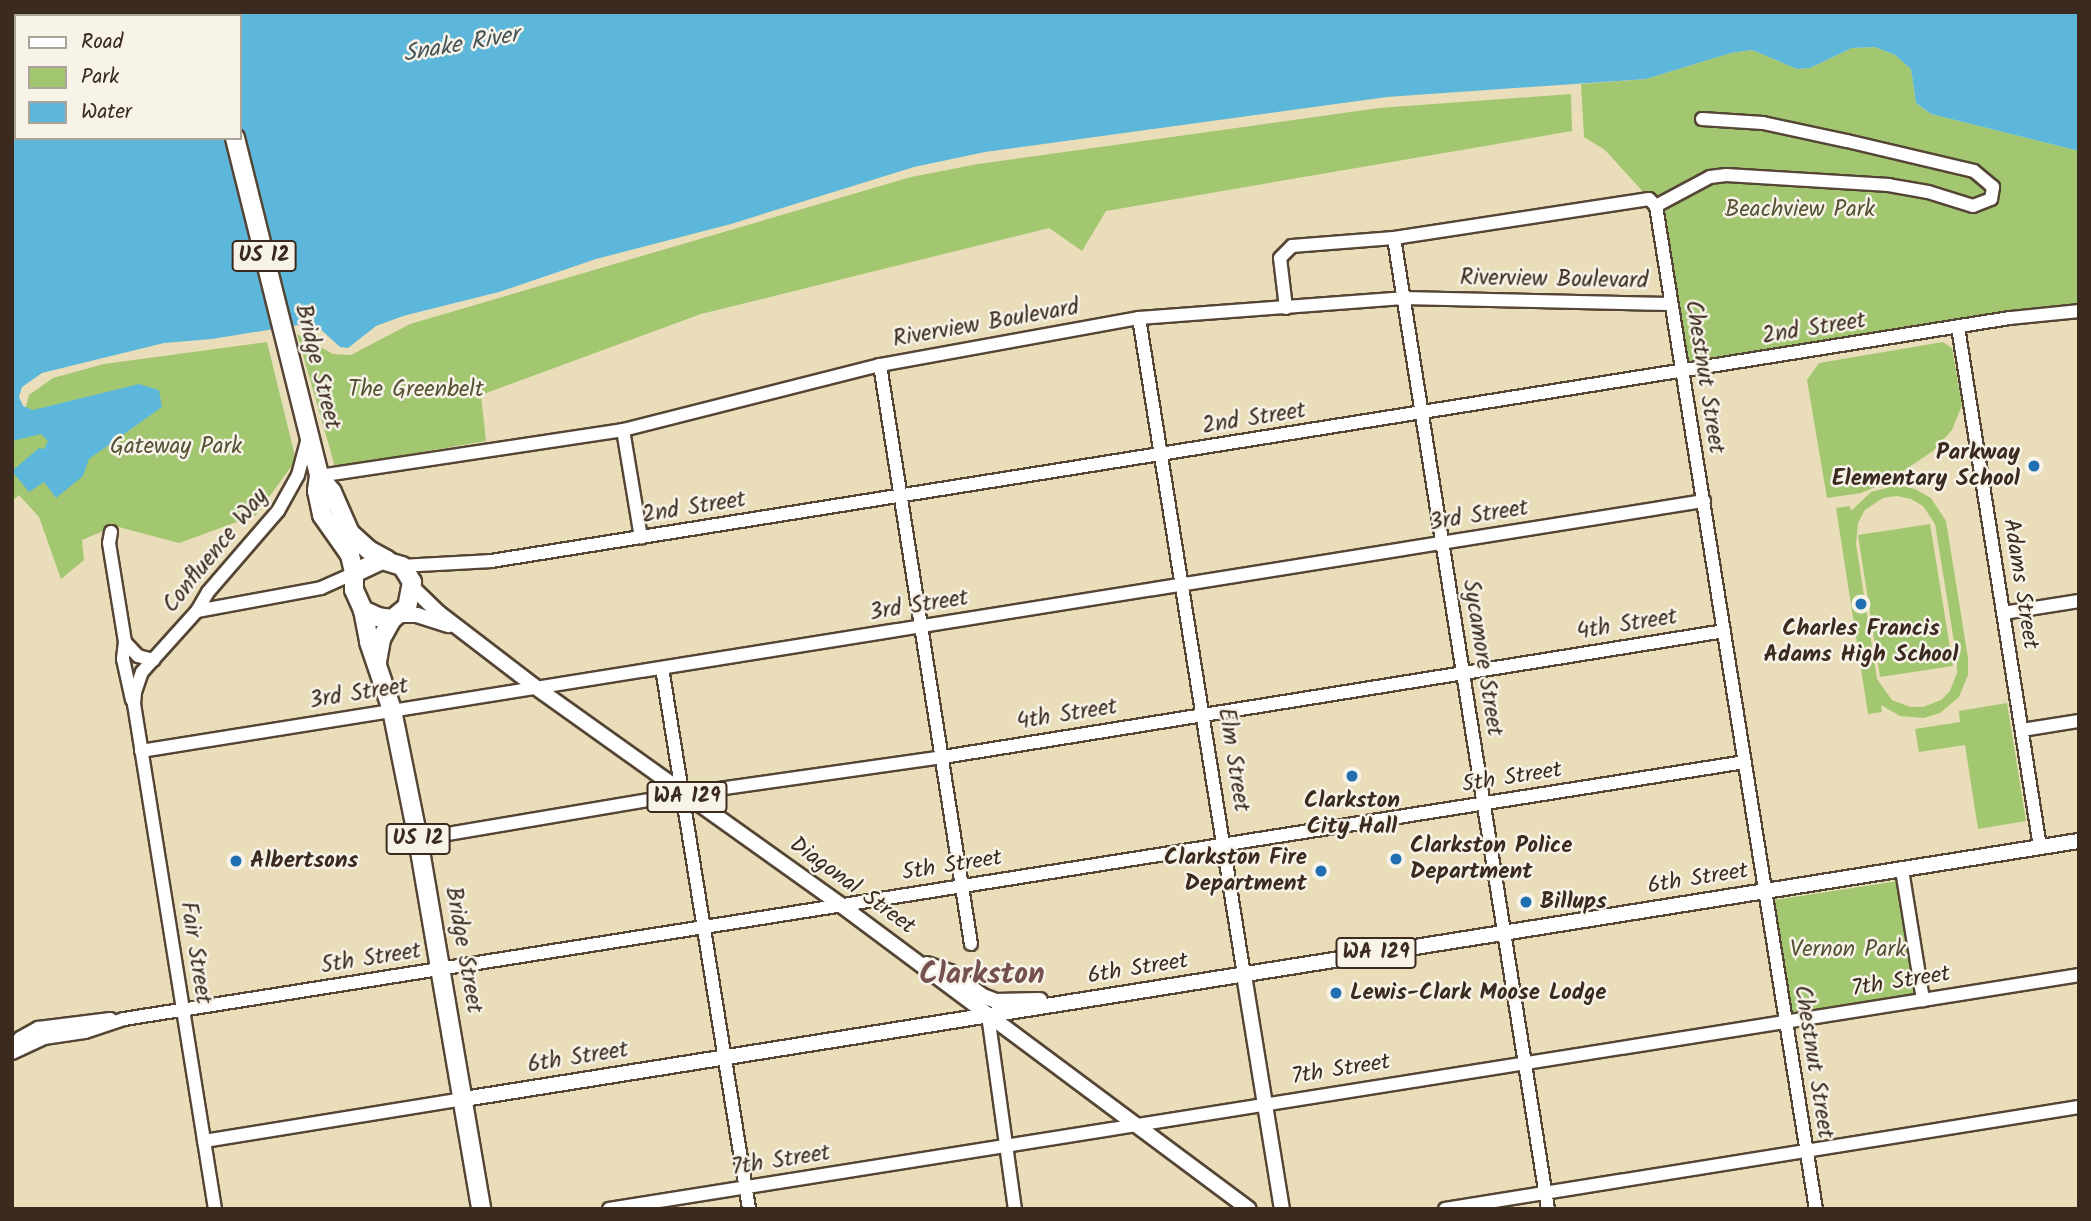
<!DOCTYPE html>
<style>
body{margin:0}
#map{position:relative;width:2091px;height:1221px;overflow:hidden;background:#e9deb9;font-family:Kalam,sans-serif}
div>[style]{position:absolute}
.green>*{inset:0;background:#a3c771}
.water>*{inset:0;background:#5cb7da}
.roads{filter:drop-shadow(2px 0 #554535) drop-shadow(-2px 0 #554535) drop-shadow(0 2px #554535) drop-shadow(0 -2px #554535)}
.minor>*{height:12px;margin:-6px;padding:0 6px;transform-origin:6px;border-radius:6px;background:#fff}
.major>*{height:14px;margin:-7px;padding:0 7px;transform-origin:7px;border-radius:7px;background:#fff}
.highway>*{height:18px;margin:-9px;padding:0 9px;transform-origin:9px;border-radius:9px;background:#fff}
.dots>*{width:19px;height:19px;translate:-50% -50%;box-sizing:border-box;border:4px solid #f7f3e8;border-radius:50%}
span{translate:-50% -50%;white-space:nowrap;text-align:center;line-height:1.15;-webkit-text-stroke:5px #f7f3e8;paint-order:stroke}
.shield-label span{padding:2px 5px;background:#f7f3e8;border:2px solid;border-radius:5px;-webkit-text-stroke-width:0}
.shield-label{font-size:21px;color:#3b2a1e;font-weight:700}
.park-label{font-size:23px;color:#555133}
.street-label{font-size:23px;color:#3b2a1e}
.poi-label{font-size:23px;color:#3b2a1e;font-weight:700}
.right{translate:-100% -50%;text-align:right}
.left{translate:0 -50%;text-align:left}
.water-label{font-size:24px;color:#455456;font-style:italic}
.district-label{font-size:30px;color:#745150;font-weight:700}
.frame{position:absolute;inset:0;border:14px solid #3b2a1e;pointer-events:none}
.legend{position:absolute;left:14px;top:14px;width:228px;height:126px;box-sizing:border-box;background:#f7f3e8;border:2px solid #aca397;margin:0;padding:9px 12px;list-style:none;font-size:21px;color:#3b2a1e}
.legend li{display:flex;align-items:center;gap:14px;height:35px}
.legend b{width:35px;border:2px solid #aca397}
</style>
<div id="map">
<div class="green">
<div style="clip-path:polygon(1875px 47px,1895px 55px,1911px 69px,1916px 103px,1931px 114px,2079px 151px,2079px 311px,1682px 371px,1656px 206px,1605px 150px,1584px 137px,1581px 84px,1646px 79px,1731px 53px,1752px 50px,1797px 69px,1810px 68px,1852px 48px)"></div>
<div style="clip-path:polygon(1571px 94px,1572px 131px,1106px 211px,1082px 251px,1049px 228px,701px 314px,481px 395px,486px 441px,335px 467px,297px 334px,333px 354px,351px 355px,410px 324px,911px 177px,978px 164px,1379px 108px)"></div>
<div style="clip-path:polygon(267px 342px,296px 460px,256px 515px,179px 543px,115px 526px,82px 540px,84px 560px,61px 579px,39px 517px,19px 495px,12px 501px,12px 441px,17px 439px,29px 395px,53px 378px,104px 364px)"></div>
<div style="clip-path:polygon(1943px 342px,1952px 348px,1962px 405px,1952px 430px,1933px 451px,1885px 483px,1861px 493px,1827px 498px,1807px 380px,1819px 363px)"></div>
<div style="clip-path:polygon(evenodd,1897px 485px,1915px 489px,1931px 498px,1946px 521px,1968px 658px,1968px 675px,1959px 697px,1940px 713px,1924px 718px,1900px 716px,1881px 705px,1882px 712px,1868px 714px,1836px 508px,1850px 506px,1851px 511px,1871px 492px,1897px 485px,1897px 496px,1911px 499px,1923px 506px,1935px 524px,1957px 660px,1957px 673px,1950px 691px,1941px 700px,1923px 707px,1910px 707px,1892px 700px,1877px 679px,1856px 544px,1858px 523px,1865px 510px,1883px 498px,1897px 496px)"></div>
<div style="clip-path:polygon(1930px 524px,1953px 666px,1880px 677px,1858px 535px)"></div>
<div style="clip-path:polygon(2007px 703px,2026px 821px,1978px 829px,1965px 745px,1919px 752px,1915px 729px,1960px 722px,1959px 711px)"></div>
<div style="clip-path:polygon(1904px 880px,1923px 1000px,1793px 1020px,1774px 900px)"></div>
</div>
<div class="water">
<div style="clip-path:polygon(47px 12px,2079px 12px,2079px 151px,1931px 114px,1916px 103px,1911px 69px,1895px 55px,1875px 47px,1852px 48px,1810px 68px,1797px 69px,1752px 50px,1731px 53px,1646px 79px,1387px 97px,985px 152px,914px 167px,731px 224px,596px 259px,499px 292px,403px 316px,376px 326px,348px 348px,340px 347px,317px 326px,298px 325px,212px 339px,164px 343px,42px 373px,22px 387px,19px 397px,23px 406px,33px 410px,139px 384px,159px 390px,162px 407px,89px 459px,83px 476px,56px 498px,44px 482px,29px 492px,12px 471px,39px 448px,44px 449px,48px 441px,41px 434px,12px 441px,12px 19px,16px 19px,16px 138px,240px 138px,240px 16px,30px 16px)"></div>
</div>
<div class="roads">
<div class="minor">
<div style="left:1702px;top:119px;width:61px;rotate:3.8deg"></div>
<div style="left:1763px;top:123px;width:86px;rotate:12.1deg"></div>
<div style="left:1847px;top:141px;width:130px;rotate:13.3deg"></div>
<div style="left:1974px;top:171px;width:25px;rotate:40deg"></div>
<div style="left:1993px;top:187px;width:12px;rotate:99deg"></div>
<div style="left:1991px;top:199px;width:19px;rotate:159deg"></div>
<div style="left:1973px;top:206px;width:47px;rotate:-162.7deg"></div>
<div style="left:1928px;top:192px;width:40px;rotate:-170deg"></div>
<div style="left:1889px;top:185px;width:163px;rotate:-176.5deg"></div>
<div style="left:1726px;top:175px;width:16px;rotate:173deg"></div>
<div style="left:1710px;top:177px;width:61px;rotate:151.8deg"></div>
<div style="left:1656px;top:206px;width:1016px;rotate:80.94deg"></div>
<div style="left:1394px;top:238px;width:983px;rotate:80.99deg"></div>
<div style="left:1286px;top:308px;width:50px;rotate:-96.8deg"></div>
<div style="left:1280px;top:258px;width:17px;rotate:-45deg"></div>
<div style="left:1292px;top:246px;width:102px;rotate:-4.5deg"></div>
<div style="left:1394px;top:238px;width:258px;rotate:-8.7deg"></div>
<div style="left:1649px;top:199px;width:10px;rotate:45deg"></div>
<div style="left:1139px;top:318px;width:665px;rotate:80.92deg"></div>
<div style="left:1958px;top:327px;width:526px;rotate:81.04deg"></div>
<div style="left:880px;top:365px;width:586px;rotate:81.07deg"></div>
<div style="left:623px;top:430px;width:109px;rotate:80.5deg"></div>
<div style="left:319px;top:476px;width:307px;rotate:-8.6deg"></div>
<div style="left:623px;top:430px;width:265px;rotate:-14.2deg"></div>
<div style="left:880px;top:365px;width:263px;rotate:-10.3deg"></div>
<div style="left:1139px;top:318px;width:265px;rotate:-4.3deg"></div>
<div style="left:1403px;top:298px;width:268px;rotate:1.3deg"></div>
<div style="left:111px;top:532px;width:11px;rotate:100deg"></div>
<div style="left:109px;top:543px;width:100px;rotate:80.8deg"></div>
<div style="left:125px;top:642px;width:17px;rotate:97deg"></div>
<div style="left:123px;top:659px;width:42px;rotate:77.6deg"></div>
<div style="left:402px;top:566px;width:89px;rotate:-3.2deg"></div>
<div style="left:491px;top:561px;width:1538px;rotate:-9.09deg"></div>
<div style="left:2010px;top:318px;width:69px;rotate:-5.8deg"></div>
<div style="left:197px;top:611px;width:126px;rotate:-10.5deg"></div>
<div style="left:321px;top:588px;width:36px;rotate:-24deg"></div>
<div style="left:2003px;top:613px;width:77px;rotate:-9deg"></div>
<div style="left:125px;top:642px;width:19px;rotate:47deg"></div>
<div style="left:138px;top:656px;width:16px;rotate:15deg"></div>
<div style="left:662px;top:668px;width:548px;rotate:80.86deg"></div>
<div style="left:2022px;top:730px;width:58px;rotate:-9deg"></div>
<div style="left:141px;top:751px;width:1583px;rotate:-9.09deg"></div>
<div style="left:418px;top:839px;width:269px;rotate:-9.6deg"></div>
<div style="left:683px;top:794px;width:263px;rotate:-8.1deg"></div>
<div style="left:943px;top:757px;width:791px;rotate:-9.16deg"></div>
<div style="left:1902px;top:870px;width:132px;rotate:80.8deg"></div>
<div style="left:988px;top:1015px;width:196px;rotate:82.1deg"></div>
<div style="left:12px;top:1048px;width:13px;rotate:-51deg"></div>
<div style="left:20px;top:1038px;width:21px;rotate:-29deg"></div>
<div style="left:38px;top:1028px;width:73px;rotate:-7.1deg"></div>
<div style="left:12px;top:1053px;width:35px;rotate:-25deg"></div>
<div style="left:44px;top:1038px;width:41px;rotate:-8.3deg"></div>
<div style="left:85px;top:1032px;width:41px;rotate:-18.4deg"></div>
<div style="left:124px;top:1019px;width:1641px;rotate:-9.01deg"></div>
<div style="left:204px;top:1141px;width:263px;rotate:-9.2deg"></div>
<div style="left:215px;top:1209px;width:511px;rotate:-99.11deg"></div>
<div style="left:134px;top:704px;width:12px;rotate:-85deg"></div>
<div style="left:135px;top:692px;width:21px;rotate:-71deg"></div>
<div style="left:142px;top:672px;width:82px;rotate:-48deg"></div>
<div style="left:197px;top:611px;width:22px;rotate:-60deg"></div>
<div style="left:208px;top:592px;width:107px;rotate:-49.2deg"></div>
<div style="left:278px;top:511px;width:41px;rotate:-60.9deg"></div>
<div style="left:298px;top:475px;width:39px;rotate:-75deg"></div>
<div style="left:609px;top:1209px;width:1489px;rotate:-9.04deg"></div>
<div style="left:1445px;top:1209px;width:642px;rotate:-9.14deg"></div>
</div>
<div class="major">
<div style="left:412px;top:587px;width:37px;rotate:44deg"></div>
<div style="left:439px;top:613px;width:120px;rotate:37.5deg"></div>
<div style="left:534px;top:686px;width:379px;rotate:35.5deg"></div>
<div style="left:842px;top:906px;width:507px;rotate:36.67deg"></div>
<div style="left:398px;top:615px;width:19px"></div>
<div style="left:417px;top:615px;width:33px;rotate:18deg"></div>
<div style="left:927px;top:964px;width:24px;rotate:19deg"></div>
<div style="left:950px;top:972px;width:41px;rotate:36deg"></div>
<div style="left:983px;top:996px;width:14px;rotate:21deg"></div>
<div style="left:996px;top:1001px;width:44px;rotate:-1.3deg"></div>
<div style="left:1244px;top:975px;width:237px;rotate:80.8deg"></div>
<div style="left:464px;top:1099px;width:1635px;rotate:-9.08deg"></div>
</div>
<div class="highway">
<div style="left:203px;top:12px;width:4px;rotate:76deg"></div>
<div style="left:235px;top:138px;width:348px;rotate:76deg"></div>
<div style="left:319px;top:476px;width:15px;rotate:98deg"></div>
<div style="left:317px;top:491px;width:25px;rotate:78deg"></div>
<div style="left:322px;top:515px;width:49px;rotate:55deg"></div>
<div style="left:350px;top:555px;width:18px;rotate:77deg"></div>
<div style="left:319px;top:476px;width:21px;rotate:51deg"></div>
<div style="left:332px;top:492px;width:45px;rotate:66.3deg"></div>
<div style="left:350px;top:533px;width:25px;rotate:42deg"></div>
<div style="left:369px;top:550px;width:21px;rotate:29deg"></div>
<div style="left:382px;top:560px;width:21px;rotate:17deg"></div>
<div style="left:402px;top:566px;width:19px;rotate:58deg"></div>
<div style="left:412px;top:582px;width:25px;rotate:101deg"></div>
<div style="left:407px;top:607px;width:19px;rotate:141deg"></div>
<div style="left:392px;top:619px;width:14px;rotate:-172deg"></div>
<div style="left:378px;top:617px;width:17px;rotate:-155deg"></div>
<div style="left:363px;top:610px;width:22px;rotate:-114deg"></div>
<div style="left:354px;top:590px;width:17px;rotate:-90deg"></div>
<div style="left:354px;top:573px;width:31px;rotate:-25deg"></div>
<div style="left:363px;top:610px;width:33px;rotate:79deg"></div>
<div style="left:369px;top:642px;width:72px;rotate:71.3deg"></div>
<div style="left:392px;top:710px;width:132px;rotate:78.6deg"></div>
<div style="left:418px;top:839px;width:375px;rotate:80.3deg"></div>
<div style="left:377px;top:662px;width:23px;rotate:-80deg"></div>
<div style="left:381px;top:639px;width:23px;rotate:-61deg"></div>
</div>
</div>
<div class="dots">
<div style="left:2034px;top:466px;background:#1f6fb2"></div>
<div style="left:1861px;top:604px;background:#1f6fb2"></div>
<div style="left:1352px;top:776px;background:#1f6fb2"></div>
<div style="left:1396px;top:859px;background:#1f6fb2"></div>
<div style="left:236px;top:861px;background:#1f6fb2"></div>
<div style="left:1321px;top:871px;background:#1f6fb2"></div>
<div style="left:1526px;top:902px;background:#1f6fb2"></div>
<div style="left:1336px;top:993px;background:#1f6fb2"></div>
</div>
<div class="shield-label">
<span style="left:264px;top:256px">US 12</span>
<span style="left:687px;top:797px">WA 129</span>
<span style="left:418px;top:839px">US 12</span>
<span style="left:1376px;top:953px">WA 129</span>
</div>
<div class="park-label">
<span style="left:1800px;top:210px">Beachview Park</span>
<span style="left:416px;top:390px">The Greenbelt</span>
<span style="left:176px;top:447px">Gateway Park</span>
<span style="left:1848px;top:950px">Vernon Park</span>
</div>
<div class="street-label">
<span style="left:1554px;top:280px;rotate:1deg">Riverview Boulevard</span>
<span style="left:986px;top:324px;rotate:-10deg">Riverview Boulevard</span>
<span style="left:1814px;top:329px;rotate:-9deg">2nd Street</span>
<span style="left:317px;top:367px;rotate:76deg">Bridge Street</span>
<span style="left:1704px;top:377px;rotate:81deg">Chestnut Street</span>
<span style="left:1254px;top:419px;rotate:-9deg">2nd Street</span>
<span style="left:694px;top:508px;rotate:-9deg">2nd Street</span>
<span style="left:1479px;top:516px;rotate:-9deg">3rd Street</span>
<span style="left:216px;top:551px;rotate:-51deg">Confluence Way</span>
<span style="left:2020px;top:584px;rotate:81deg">Adams Street</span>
<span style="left:919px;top:606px;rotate:-9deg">3rd Street</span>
<span style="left:1627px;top:625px;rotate:-9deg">4th Street</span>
<span style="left:1482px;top:658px;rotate:81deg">Sycamore Street</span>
<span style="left:359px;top:694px;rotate:-9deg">3rd Street</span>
<span style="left:1067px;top:715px;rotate:-9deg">4th Street</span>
<span style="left:1233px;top:760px;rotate:81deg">Elm Street</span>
<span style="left:1512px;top:778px;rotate:-9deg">5th Street</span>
<span style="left:952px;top:866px;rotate:-9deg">5th Street</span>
<span style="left:1698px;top:879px;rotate:-9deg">6th Street</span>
<span style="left:852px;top:886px;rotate:36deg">Diagonal Street</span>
<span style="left:463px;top:950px;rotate:80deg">Bridge Street</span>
<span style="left:195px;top:953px;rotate:81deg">Fair Street</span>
<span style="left:371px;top:959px;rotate:-9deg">5th Street</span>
<span style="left:1138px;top:969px;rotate:-9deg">6th Street</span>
<span style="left:1901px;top:982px;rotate:-9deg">7th Street</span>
<span style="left:578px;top:1058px;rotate:-9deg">6th Street</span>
<span style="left:1813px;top:1062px;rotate:81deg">Chestnut Street</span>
<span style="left:1341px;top:1070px;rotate:-9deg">7th Street</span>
<span style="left:781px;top:1161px;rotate:-9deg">7th Street</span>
</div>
<div class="poi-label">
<span class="right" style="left:2020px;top:466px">Parkway<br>Elementary School</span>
<span style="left:1861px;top:642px">Charles Francis<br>Adams High School</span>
<span style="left:1352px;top:814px">Clarkston<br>City Hall</span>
<span class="left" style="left:1410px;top:859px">Clarkston Police<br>Department</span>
<span class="right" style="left:1307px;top:871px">Clarkston Fire<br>Department</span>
<span class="left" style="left:250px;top:861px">Albertsons</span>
<span class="left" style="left:1540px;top:902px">Billups</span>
<span class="left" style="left:1350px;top:993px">Lewis-Clark Moose Lodge</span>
</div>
<div class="water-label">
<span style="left:461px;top:45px;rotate:-10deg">Snake River</span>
</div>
<div class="district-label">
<span style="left:982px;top:975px">Clarkston</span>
</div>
<div class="frame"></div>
<ul class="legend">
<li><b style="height:9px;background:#fff"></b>Road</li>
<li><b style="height:19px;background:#a3c771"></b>Park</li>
<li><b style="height:19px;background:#5cb7da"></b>Water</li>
</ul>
</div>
